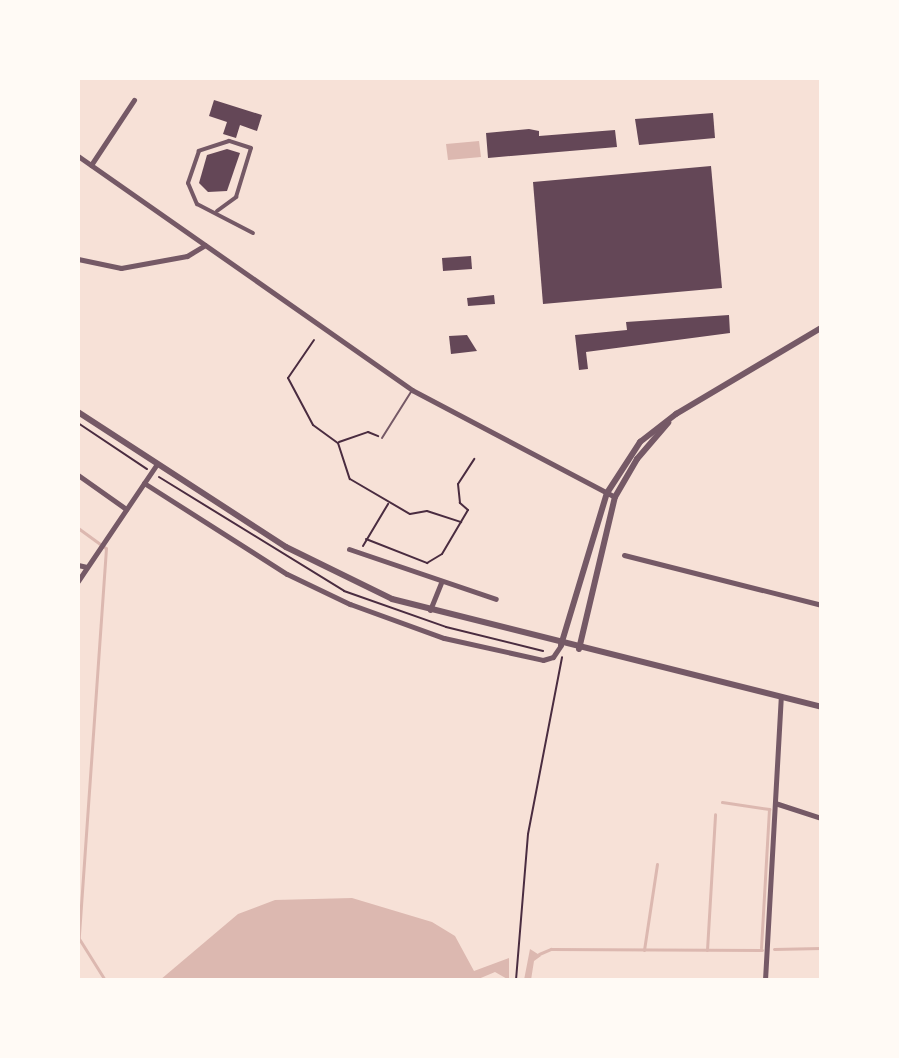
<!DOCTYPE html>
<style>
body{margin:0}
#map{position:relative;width:899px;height:1058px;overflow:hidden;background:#f7e1d7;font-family:"Open Sans",sans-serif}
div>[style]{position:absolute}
.water>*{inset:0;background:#dcb8b0}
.stream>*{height:3px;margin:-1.5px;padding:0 1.5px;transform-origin:1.5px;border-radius:1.5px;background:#dcb8b0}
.building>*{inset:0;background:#644757}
.path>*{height:2px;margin:-1px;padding:0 1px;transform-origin:1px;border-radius:1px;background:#4a2c40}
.service>*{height:2px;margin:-1px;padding:0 1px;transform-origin:1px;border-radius:1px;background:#755966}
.pedestrian>*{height:4px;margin:-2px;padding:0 2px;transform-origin:2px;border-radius:2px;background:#755966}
.minor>*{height:5px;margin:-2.5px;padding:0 2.5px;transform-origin:2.5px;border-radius:2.5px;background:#755966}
.tertiary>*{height:6px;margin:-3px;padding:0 3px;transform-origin:3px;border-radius:3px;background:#755966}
span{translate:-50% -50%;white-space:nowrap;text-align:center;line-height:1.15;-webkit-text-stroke:6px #fffaf5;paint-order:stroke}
.frame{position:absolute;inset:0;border:80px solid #fffaf5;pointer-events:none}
</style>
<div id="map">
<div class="water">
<div style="clip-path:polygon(479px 141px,481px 157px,448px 160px,446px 144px)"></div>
<div style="clip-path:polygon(352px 898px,432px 922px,455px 936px,474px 971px,509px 958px,509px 980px,495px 972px,476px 980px,160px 980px,238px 914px,275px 900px)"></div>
<div style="clip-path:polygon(530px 949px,541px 956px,534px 961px,531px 980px,524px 980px)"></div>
</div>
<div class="stream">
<div style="left:78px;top:528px;width:34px;rotate:36deg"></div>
<div style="left:106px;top:548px;width:390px;rotate:94deg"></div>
<div style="left:722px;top:802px;width:48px;rotate:8.5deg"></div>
<div style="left:769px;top:809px;width:139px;rotate:93.3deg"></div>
<div style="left:78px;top:937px;width:51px;rotate:57.9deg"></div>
<div style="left:774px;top:949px;width:47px;rotate:-1.2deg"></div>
<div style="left:644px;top:950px;width:87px;rotate:-81.4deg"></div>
<div style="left:707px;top:950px;width:136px;rotate:-86.6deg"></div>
<div style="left:539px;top:954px;width:13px;rotate:-23deg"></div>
<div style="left:551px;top:949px;width:211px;rotate:0.3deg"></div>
</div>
<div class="building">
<div style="clip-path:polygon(214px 100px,262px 115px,257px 131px,240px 125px,236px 138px,223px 134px,227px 122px,209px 116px)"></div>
<div style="clip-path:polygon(713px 113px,715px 138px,639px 145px,635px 119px)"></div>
<div style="clip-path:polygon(529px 129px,539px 131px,539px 136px,615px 130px,617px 147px,488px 158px,486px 133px)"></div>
<div style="clip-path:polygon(227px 149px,240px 153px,227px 191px,208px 192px,199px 183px,207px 155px)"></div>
<div style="clip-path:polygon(711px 166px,722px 288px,543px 304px,533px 182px)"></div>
<div style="clip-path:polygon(471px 256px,472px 269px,443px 271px,442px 258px)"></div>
<div style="clip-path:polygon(494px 295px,495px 304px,468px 306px,467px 298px)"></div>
<div style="clip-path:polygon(729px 315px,730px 333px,586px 352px,588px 369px,579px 370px,575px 335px,627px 330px,626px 322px)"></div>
<div style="clip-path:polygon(467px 335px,477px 351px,451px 354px,449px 336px)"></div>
</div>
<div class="path">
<div style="left:314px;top:340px;width:46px;rotate:124.4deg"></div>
<div style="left:288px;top:378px;width:53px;rotate:62deg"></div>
<div style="left:313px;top:425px;width:31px;rotate:36deg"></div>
<div style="left:338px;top:443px;width:38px;rotate:72deg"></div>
<div style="left:350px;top:479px;width:69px;rotate:30.3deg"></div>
<div style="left:410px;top:514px;width:17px;rotate:-10deg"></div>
<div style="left:427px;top:511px;width:36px;rotate:18deg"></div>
<div style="left:78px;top:423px;width:83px;rotate:33.7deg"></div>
<div style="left:339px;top:442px;width:31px;rotate:-19deg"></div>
<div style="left:368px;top:432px;width:11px;rotate:22deg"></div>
<div style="left:159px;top:477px;width:217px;rotate:31.6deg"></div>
<div style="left:344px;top:591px;width:108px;rotate:19.4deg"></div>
<div style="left:446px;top:627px;width:100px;rotate:13.9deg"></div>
<div style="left:366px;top:539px;width:66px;rotate:21.5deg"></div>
<div style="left:427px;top:563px;width:17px;rotate:-31deg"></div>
<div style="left:442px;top:554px;width:51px;rotate:-59.4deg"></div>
<div style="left:468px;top:510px;width:11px;rotate:-139deg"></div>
<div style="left:460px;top:503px;width:19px;rotate:-96deg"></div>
<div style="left:458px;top:484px;width:30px;rotate:-57deg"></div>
<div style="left:363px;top:546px;width:49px;rotate:-59.2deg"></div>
<div style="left:516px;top:980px;width:146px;rotate:-85.3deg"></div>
<div style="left:528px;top:834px;width:180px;rotate:-79.1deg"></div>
</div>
<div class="service">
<div style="left:382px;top:438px;width:54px;rotate:-57.8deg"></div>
</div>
<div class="pedestrian">
<div style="left:217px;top:211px;width:24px;rotate:-36deg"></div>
<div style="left:236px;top:197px;width:51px;rotate:-73deg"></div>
<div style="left:251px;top:148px;width:23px;rotate:-162deg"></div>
<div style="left:229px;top:141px;width:32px;rotate:162deg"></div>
<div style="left:199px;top:151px;width:34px;rotate:109deg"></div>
<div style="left:188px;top:183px;width:23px;rotate:67deg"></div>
<div style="left:197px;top:204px;width:63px;rotate:27.4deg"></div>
</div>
<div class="minor">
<div style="left:78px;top:156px;width:408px;rotate:35deg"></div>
<div style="left:412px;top:390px;width:229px;rotate:27.8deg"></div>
<div style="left:91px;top:165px;width:78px;rotate:-56.5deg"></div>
<div style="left:78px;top:259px;width:44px;rotate:11.8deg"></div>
<div style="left:121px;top:268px;width:67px;rotate:-10.3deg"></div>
<div style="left:187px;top:256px;width:21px;rotate:-31deg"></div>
<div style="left:78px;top:475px;width:59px;rotate:35.3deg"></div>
<div style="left:144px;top:483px;width:169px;rotate:32.5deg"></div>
<div style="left:287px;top:574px;width:70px;rotate:25.5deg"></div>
<div style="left:350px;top:604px;width:100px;rotate:19.9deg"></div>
<div style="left:444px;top:638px;width:101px;rotate:12.5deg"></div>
<div style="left:543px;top:660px;width:10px;rotate:-17deg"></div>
<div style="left:553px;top:657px;width:14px;rotate:-56deg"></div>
<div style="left:349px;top:549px;width:155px;rotate:18.8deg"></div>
<div style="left:624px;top:555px;width:203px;rotate:14.2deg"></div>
<div style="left:78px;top:565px;width:9px;rotate:13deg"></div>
<div style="left:78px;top:581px;width:141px;rotate:-56deg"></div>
<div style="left:430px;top:610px;width:31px;rotate:-68deg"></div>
<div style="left:775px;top:803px;width:48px;rotate:18.1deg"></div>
<div style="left:765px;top:980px;width:283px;rotate:-86.8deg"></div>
</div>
<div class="tertiary">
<div style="left:78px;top:412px;width:248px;rotate:33deg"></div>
<div style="left:286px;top:547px;width:118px;rotate:26.1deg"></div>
<div style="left:392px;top:599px;width:442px;rotate:14.1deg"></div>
<div style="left:561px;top:645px;width:159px;rotate:-73.2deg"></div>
<div style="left:607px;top:493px;width:61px;rotate:-57.1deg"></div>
<div style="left:640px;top:442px;width:46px;rotate:-37.9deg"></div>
<div style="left:676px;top:414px;width:169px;rotate:-30.7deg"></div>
<div style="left:579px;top:649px;width:156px;rotate:-76.7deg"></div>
<div style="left:615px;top:497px;width:44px;rotate:-59.9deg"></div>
<div style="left:637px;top:459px;width:48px;rotate:-49.3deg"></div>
</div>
<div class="frame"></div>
</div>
